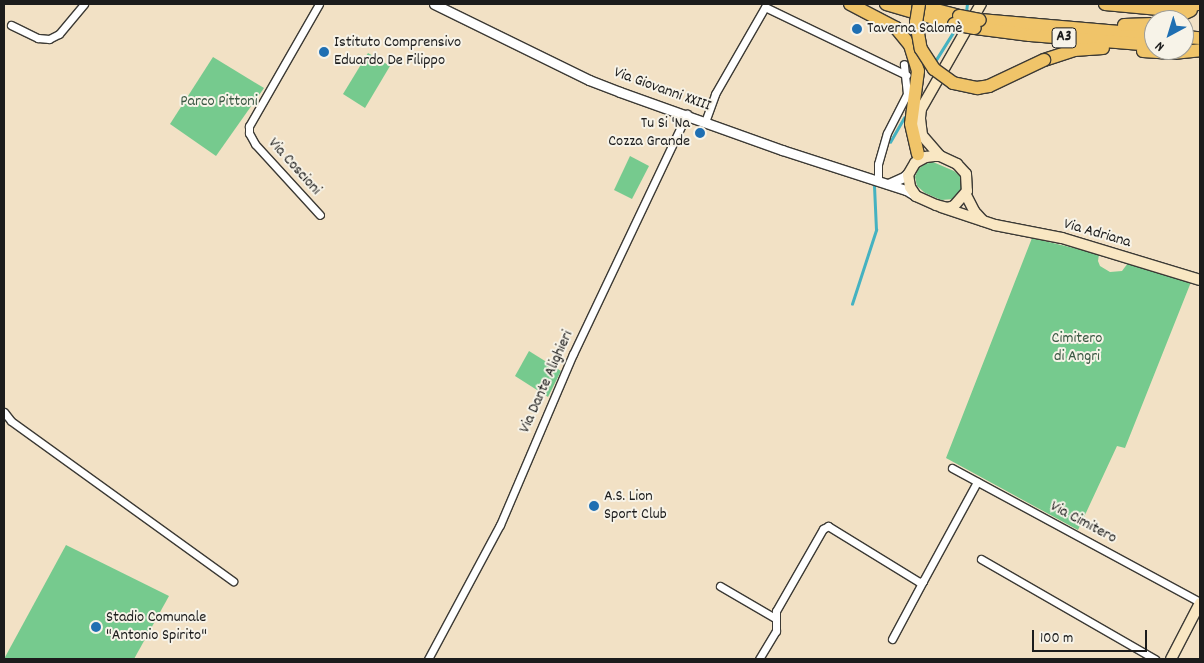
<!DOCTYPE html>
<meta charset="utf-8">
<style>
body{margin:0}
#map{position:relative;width:1204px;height:663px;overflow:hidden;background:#f2e1c5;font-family:Dekko,sans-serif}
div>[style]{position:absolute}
.green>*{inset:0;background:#76ca8e}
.stream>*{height:2.5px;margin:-1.25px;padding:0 1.25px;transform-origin:1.25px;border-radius:1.25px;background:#45b2c1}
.roads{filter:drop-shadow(1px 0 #3c3a35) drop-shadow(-1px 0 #3c3a35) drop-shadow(0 1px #3c3a35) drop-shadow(0 -1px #3c3a35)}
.minor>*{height:7px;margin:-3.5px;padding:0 3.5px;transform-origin:3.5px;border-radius:3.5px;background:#fff}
.tertiary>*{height:9px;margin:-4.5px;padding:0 4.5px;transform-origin:4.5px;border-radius:4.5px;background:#fff}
.secondary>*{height:10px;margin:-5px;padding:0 5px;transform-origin:5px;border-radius:5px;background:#f9e7c3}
.motorway>*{height:12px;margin:-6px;padding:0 6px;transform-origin:6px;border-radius:6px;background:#f0c469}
.bridges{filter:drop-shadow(1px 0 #3c3a35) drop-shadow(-1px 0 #3c3a35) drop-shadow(0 1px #3c3a35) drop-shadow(0 -1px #3c3a35)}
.motorway-bridge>*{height:12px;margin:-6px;padding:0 6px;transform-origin:6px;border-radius:6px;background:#f0c469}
.dots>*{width:14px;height:14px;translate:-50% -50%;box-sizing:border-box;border:2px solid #f7f3e8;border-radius:50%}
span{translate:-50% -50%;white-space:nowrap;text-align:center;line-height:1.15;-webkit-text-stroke:4px #f7f3e8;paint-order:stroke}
.shield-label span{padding:1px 4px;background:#f7f3e8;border:1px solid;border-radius:4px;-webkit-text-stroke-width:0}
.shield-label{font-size:15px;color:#1c1c1c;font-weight:700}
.poi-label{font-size:16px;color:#1c1c1c}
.left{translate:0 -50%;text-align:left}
.right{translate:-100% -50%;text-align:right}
.street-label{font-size:16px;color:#1c1c1c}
.park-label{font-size:16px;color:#3c5944}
.frame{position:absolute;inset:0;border:5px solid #1c1c1c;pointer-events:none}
.north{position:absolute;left:1144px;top:10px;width:50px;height:50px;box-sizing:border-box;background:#f7f3e8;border:1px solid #9f9d96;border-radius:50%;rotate:219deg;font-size:14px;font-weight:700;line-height:20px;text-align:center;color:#1c1c1c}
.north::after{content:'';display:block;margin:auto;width:18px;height:22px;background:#1f6fb2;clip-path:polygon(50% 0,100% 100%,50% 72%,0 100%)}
.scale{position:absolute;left:1032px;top:630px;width:115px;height:22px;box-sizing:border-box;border:2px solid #1c1c1c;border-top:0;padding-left:6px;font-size:15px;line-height:18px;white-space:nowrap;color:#1c1c1c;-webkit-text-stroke:4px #f7f3e8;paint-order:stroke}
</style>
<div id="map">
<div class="green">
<div style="clip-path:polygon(368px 53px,390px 66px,365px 108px,343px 94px)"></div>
<div style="clip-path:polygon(213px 57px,264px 88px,216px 156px,170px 124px)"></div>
<div style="clip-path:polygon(630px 156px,649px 166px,632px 199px,614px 190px)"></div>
<div style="clip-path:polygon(933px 162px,954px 171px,961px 177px,962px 188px,954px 199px,941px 200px,925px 193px,917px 186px,915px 177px,918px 169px,925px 164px)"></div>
<div style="clip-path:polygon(1032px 238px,1099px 254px,1098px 261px,1100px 266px,1110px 272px,1122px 271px,1128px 263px,1191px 282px,1125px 448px,1117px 446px,1078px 530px,946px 458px)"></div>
<div style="clip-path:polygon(529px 351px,561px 371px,548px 397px,515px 376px)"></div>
<div style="clip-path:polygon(66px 545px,169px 596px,134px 659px,4px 659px)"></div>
</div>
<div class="stream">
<div style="left:966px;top:12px;width:8px;rotate:-83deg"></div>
<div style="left:934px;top:63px;width:39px;rotate:-58deg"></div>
<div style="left:890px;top:142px;width:28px;rotate:-60deg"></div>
<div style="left:852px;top:304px;width:78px;rotate:-72deg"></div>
<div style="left:876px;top:230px;width:44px;rotate:-92.6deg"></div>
</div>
<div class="roads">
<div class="minor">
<div style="left:319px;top:4px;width:141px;rotate:119.8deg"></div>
<div style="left:249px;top:126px;width:7px;rotate:90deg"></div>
<div style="left:249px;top:133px;width:13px;rotate:61deg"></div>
<div style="left:255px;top:144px;width:96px;rotate:47.5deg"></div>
<div style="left:11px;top:25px;width:30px;rotate:26deg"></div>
<div style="left:38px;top:38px;width:11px;rotate:5deg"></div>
<div style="left:49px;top:39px;width:11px;rotate:-27deg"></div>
<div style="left:59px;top:34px;width:39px;rotate:-50deg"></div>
<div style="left:705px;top:122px;width:30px;rotate:-70deg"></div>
<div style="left:715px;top:94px;width:100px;rotate:-60.1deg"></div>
<div style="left:765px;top:7px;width:157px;rotate:25.7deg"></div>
<div style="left:878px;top:181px;width:17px;rotate:-90deg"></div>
<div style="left:878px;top:164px;width:32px;rotate:-74deg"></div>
<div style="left:887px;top:133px;width:44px;rotate:-62.9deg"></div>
<div style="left:907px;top:94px;width:30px;rotate:-96deg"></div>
<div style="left:4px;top:412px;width:11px;rotate:52deg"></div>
<div style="left:11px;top:421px;width:274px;rotate:35.8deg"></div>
<div style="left:952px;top:468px;width:282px;rotate:28.4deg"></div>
<div style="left:981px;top:559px;width:201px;rotate:29.9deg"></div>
<div style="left:720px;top:586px;width:64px;rotate:30.2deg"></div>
<div style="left:892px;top:639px;width:66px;rotate:-61.9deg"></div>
<div style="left:428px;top:659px;width:152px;rotate:-61.8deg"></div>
<div style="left:500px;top:525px;width:186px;rotate:-66.9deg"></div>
<div style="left:573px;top:354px;width:266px;rotate:-64.6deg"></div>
<div style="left:759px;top:659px;width:33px;rotate:-59deg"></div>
<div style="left:776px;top:631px;width:20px;rotate:-90deg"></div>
<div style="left:776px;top:611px;width:95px;rotate:-60.2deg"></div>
<div style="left:823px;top:529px;width:6px;rotate:-31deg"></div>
<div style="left:828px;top:526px;width:107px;rotate:31.6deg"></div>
<div style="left:919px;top:582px;width:4px;rotate:-14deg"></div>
<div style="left:923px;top:581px;width:113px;rotate:-61.4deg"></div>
</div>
<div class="tertiary">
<div style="left:434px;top:4px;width:173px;rotate:26.1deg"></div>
<div style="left:589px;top:80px;width:33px;rotate:21deg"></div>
<div style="left:620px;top:92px;width:172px;rotate:19.7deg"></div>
<div style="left:782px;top:150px;width:130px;rotate:17.9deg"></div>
<div style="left:906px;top:190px;width:12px;rotate:31deg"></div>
<div style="left:888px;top:184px;width:17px;rotate:-24deg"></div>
<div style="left:904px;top:177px;width:8px;rotate:-45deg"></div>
</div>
<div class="secondary">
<div style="left:934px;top:156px;width:6px"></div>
<div style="left:940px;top:156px;width:19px;rotate:25deg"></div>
<div style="left:957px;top:164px;width:13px;rotate:48deg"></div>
<div style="left:966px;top:174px;width:17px;rotate:87deg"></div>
<div style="left:967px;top:191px;width:20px;rotate:131deg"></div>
<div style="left:954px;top:206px;width:6px;rotate:162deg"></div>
<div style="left:948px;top:208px;width:12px;rotate:-166deg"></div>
<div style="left:936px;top:205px;width:22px;rotate:-156deg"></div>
<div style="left:916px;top:196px;width:11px;rotate:-124deg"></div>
<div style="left:910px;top:187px;width:12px;rotate:-99deg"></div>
<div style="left:908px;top:175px;width:14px;rotate:-60deg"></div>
<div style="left:915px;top:163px;width:13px;rotate:-29deg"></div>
<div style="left:926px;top:157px;width:8px;rotate:-7deg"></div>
<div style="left:940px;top:156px;width:28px;rotate:-131deg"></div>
<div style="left:922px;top:135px;width:17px;rotate:-97deg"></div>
<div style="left:920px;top:118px;width:9px;rotate:-84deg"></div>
<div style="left:921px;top:109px;width:121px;rotate:-60.3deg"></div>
<div style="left:966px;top:195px;width:18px;rotate:63deg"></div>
<div style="left:974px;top:211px;width:13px;rotate:48deg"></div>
<div style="left:941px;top:207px;width:57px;rotate:18.4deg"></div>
<div style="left:995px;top:225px;width:68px;rotate:11deg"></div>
<div style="left:1062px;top:238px;width:144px;rotate:16.9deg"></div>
<div style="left:1171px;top:659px;width:63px;rotate:-62.6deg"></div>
</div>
<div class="motorway">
<div style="left:850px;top:4px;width:52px;rotate:27.6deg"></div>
<div style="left:896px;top:28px;width:22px;rotate:51deg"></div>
<div style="left:910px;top:45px;width:27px;rotate:73deg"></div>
<div style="left:918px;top:71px;width:53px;rotate:97.5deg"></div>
<div style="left:911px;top:124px;width:31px;rotate:77deg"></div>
<div style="left:886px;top:4px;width:71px;rotate:16.4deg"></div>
<div style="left:913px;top:4px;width:48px;rotate:14.6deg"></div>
<div style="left:1105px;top:4px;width:65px;rotate:5.3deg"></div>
<div style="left:1170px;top:10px;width:29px;rotate:-12deg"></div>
<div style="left:980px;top:20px;width:175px;rotate:4.9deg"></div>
<div style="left:1170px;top:20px;width:23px;rotate:-25deg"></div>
<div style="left:1124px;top:25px;width:30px;rotate:-2deg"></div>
<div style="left:975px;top:28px;width:55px;rotate:7.3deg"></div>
<div style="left:1030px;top:35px;width:124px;rotate:4.6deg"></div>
<div style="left:1184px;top:37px;width:16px;rotate:4deg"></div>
<div style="left:1143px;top:51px;width:30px;rotate:4deg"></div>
<div style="left:1173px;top:53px;width:27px;rotate:-6deg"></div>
<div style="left:1044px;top:60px;width:32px;rotate:-18deg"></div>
<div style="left:1074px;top:50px;width:29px;rotate:-4deg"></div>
</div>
</div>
<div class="bridges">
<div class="motorway-bridge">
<div style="left:919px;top:4px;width:18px;rotate:99deg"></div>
<div style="left:916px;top:22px;width:27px;rotate:80deg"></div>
<div style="left:921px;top:49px;width:24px;rotate:57deg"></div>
<div style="left:934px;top:69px;width:24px;rotate:36deg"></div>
<div style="left:953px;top:83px;width:25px;rotate:12deg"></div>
<div style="left:977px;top:88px;width:12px;rotate:-9deg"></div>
<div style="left:989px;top:86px;width:61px;rotate:-25.3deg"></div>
<div style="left:959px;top:16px;width:21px;rotate:11deg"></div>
<div style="left:954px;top:24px;width:21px;rotate:11deg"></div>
</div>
</div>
<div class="dots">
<div style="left:857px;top:29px;background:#1f6fb2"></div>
<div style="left:324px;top:52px;background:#1f6fb2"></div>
<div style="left:700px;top:133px;background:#1f6fb2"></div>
<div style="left:594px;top:506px;background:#1f6fb2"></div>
<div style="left:96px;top:627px;background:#1f6fb2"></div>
</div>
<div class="shield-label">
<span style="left:1064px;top:38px">A3</span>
</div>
<div class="poi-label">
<span class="left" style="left:867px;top:29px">Taverna Salomè</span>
<span class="left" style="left:334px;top:52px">Istituto Comprensivo<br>Eduardo De Filippo</span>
<span class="right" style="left:690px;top:133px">Tu Si 'Na<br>Cozza Grande</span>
<span class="left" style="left:604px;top:506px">A.S. Lion<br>Sport Club</span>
<span class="left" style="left:106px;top:627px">Stadio Comunale<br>"Antonio Spirito"</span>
</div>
<div class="street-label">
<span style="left:662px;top:90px;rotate:20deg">Via Giovanni XXIII</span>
<span style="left:294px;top:167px;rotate:48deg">Via Coscioni</span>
<span style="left:1097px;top:234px;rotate:16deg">Via Adriana</span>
<span style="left:547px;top:382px;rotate:-66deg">Via Dante Alighieri</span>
<span style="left:1083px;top:523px;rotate:28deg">Via Cimitero</span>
</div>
<div class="park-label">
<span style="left:219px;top:102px">Parco Pittoni</span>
<span style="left:1077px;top:348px">Cimitero<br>di Angri</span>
</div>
<div class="frame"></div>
<div class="north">N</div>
<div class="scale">100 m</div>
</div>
